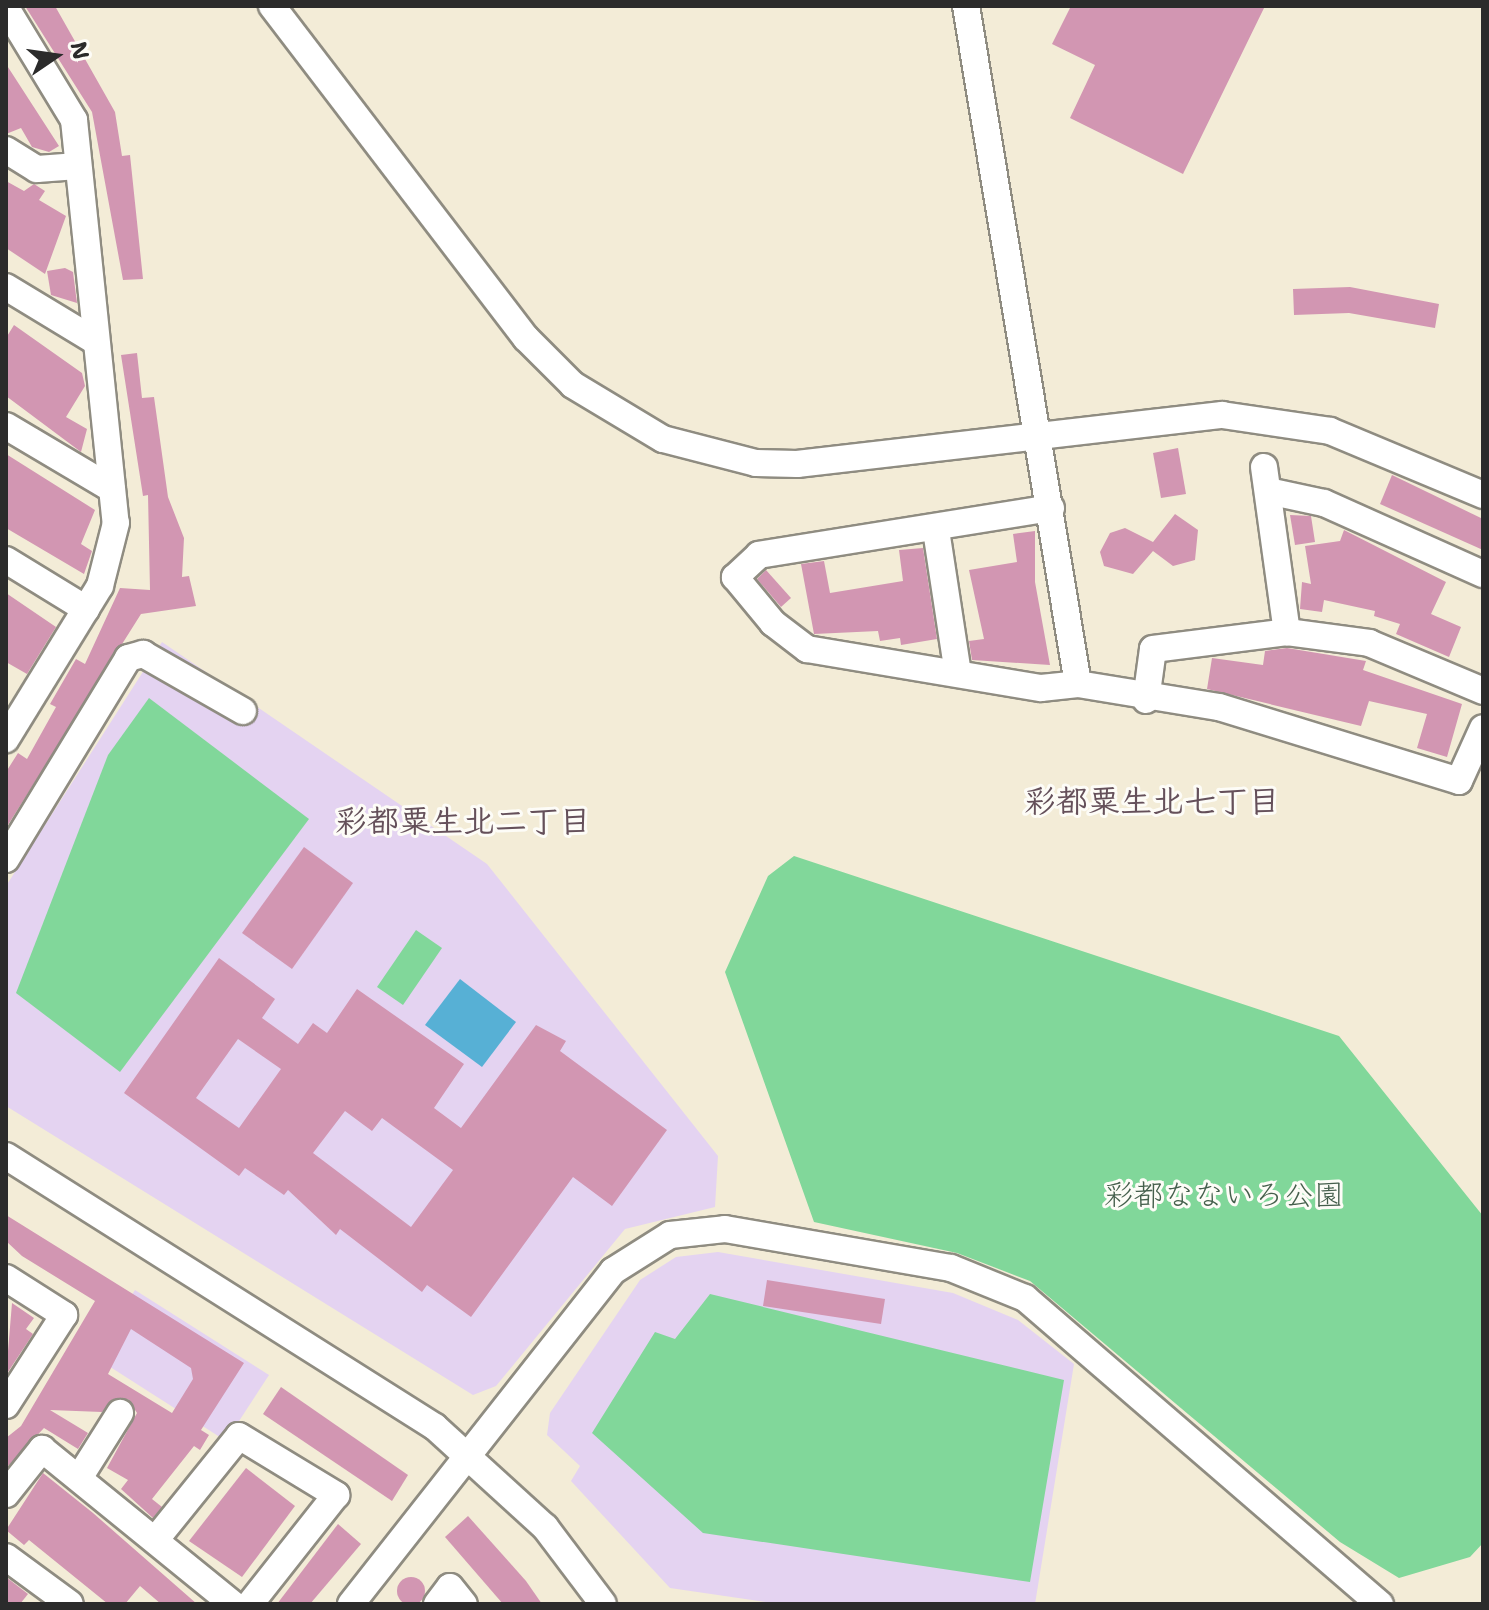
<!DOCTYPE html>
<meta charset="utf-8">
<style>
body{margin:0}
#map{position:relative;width:1489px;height:1610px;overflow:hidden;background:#f3ecd7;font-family:"Shantell Sans","Klee One",sans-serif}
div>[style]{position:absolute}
.built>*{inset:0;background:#e4d3f1}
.green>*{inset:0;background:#81d79a}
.water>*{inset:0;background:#57b0d5}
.building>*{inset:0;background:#d296b2}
.round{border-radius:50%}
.roads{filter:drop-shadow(2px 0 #8f8c81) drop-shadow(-2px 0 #8f8c81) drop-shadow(0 2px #8f8c81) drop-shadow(0 -2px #8f8c81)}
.minor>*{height:26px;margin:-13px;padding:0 13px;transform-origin:13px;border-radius:13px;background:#fff}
span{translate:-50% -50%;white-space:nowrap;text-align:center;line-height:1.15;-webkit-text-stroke:6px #fdfcf7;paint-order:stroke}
.park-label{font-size:30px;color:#455f4c}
.neighbourhood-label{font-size:32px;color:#65505a;font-weight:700}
.frame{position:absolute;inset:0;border:8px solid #2b2b2b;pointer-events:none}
.north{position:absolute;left:16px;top:16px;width:80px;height:80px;-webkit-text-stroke:6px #fdfcf7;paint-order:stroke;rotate:77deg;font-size:22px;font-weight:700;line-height:32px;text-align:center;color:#2b2b2b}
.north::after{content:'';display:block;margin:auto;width:28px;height:36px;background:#2b2b2b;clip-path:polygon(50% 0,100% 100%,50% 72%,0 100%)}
</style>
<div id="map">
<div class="built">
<div style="clip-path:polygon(162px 642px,487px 864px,718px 1156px,715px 1207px,625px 1229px,496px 1386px,473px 1395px,6px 1106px,6px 886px)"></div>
<div style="clip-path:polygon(718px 1252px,953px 1293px,1018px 1320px,1074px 1364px,1035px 1604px,780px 1604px,670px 1588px,571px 1481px,580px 1466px,547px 1435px,550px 1413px,640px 1280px,676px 1257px)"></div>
<div style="clip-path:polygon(135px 1290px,269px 1375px,226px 1441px,93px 1356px)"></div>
</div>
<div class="green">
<div style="clip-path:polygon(149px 698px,309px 819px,120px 1072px,16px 993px,108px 755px)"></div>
<div style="clip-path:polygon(794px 856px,1339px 1036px,1483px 1216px,1483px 1543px,1470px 1557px,1399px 1578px,1340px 1542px,1030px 1281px,957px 1253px,814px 1222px,725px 972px,768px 876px)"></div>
<div style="clip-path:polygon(416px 930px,442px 948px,403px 1005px,377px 987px)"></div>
<div style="clip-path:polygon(710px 1294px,1064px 1380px,1030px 1582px,703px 1533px,592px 1433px,655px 1332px,675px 1339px)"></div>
</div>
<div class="water">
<div style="clip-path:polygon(460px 979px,516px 1022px,482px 1067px,425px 1025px)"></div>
</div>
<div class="building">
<div style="clip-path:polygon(25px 6px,55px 6px,115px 112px,122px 156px,130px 155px,143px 279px,123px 280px,92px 112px)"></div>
<div style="clip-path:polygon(1071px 6px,1265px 6px,1183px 174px,1070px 118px,1095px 65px,1052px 44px)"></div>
<div style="clip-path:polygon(6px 64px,59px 146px,49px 152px,32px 147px,21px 128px,6px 134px)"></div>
<div style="clip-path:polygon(6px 181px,24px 191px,34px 184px,45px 191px,39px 200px,66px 216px,45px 274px,6px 248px)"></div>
<div style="clip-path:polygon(65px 268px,73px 272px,77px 303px,51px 295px,47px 271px)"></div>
<div style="clip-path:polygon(1350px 287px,1439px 304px,1435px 328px,1349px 313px,1294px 315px,1293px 289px)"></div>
<div style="clip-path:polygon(14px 325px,82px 373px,85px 386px,66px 417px,87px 429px,81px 452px,6px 396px,6px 338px)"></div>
<div style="clip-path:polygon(137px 353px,142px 398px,154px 397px,168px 497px,184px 538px,182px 577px,189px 576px,196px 606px,141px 614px,6px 828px,6px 772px,18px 753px,27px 759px,56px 707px,50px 704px,76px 659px,85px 664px,120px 588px,150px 590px,148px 495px,143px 496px,121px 355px)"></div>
<div style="clip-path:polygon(1178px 448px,1186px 494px,1161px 498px,1153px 453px)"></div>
<div style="clip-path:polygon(6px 454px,95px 510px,81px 544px,92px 551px,84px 574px,6px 528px)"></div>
<div style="clip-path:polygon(1392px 475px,1483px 519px,1483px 550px,1380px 504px)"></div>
<div style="clip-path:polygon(1175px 514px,1198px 530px,1195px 560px,1173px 566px,1153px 551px,1133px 574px,1104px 566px,1100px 552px,1110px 533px,1125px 528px,1153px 542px)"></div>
<div style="clip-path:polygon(1290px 515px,1311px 516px,1315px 542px,1295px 545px)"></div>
<div style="clip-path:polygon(1344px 530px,1446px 582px,1431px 614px,1461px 627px,1449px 657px,1396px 634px,1400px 624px,1374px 616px,1375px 611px,1324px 600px,1322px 612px,1300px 609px,1302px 582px,1311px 584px,1305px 546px,1340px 541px)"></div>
<div style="clip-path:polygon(1035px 531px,1035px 582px,1050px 665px,972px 660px,969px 641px,984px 639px,969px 570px,1017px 562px,1013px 534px)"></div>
<div style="clip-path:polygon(923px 548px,937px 639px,901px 645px,900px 638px,880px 641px,878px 631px,814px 634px,801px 564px,824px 561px,830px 593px,903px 581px,899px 550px)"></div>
<div style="clip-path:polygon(766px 570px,791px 598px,781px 607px,757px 579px)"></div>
<div style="clip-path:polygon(6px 593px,56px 627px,27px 674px,6px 662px)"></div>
<div style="clip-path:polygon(1287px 648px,1366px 661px,1363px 670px,1462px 704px,1447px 757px,1417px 748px,1427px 714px,1369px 701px,1361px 726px,1207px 689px,1212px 658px,1263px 665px,1265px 651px)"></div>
<div style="clip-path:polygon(304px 847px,353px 883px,292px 969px,242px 933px)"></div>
<div style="clip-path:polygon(evenodd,219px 958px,275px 999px,262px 1018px,298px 1044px,313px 1023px,327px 1033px,357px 989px,464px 1064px,434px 1108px,461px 1128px,536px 1025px,566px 1041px,560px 1051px,667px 1130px,612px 1206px,573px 1177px,471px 1317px,427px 1285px,422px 1292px,340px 1229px,336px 1235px,288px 1190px,284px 1195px,245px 1168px,239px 1176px,124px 1093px,219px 958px,238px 1039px,281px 1069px,239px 1128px,196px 1098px,238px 1039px,219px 958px,345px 1111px,372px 1131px,382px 1118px,453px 1170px,411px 1227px,313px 1153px,345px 1111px)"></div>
<div style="clip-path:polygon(evenodd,6px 1215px,244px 1363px,201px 1430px,209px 1435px,200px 1450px,194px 1446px,152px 1499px,162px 1507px,153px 1518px,121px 1489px,128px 1480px,107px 1468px,137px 1413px,128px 1399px,113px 1399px,102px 1412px,50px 1410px,88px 1433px,78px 1449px,44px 1428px,6px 1468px,6px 1438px,21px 1426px,95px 1301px,22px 1256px,6px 1241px,6px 1215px,131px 1329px,191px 1368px,193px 1379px,172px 1413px,108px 1374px,131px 1329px)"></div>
<div style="clip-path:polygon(767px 1280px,885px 1299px,881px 1324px,763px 1306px)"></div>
<div style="clip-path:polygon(12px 1303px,34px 1318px,26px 1329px,33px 1334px,6px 1375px)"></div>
<div style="clip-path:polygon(281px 1387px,408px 1475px,392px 1501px,263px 1414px)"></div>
<div style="clip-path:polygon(246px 1468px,295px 1506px,242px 1577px,189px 1541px)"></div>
<div style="clip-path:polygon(43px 1473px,93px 1513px,197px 1604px,161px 1604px,140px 1586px,125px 1604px,108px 1604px,29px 1540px,24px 1545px,6px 1530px)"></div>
<div style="clip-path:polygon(468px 1516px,526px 1581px,542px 1604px,503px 1604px,445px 1537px)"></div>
<div style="clip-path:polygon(338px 1524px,361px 1544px,310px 1604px,277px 1604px)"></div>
<div style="clip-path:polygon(6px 1577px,28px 1594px,20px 1604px,6px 1604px)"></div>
<div class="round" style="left:397px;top:1577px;width:28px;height:28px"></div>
</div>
<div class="roads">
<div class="minor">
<div style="left:272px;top:6px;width:418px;rotate:52.6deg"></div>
<div style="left:526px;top:338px;width:66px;rotate:45deg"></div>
<div style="left:573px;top:385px;width:105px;rotate:31deg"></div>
<div style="left:663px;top:439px;width:96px;rotate:14.5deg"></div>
<div style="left:756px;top:463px;width:41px;rotate:1.4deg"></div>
<div style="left:797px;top:464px;width:428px;rotate:-6.6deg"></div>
<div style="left:1222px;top:415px;width:109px;rotate:8.4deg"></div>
<div style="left:1330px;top:431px;width:166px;rotate:22.7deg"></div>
<div style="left:966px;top:6px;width:687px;rotate:80.62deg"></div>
<div style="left:6px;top:8px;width:131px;rotate:58.7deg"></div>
<div style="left:74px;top:120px;width:405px;rotate:84.1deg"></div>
<div style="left:116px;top:523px;width:65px;rotate:104.3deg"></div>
<div style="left:100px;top:586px;width:180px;rotate:121.6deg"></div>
<div style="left:6px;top:150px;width:36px;rotate:32deg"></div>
<div style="left:37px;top:169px;width:41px;rotate:-4.2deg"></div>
<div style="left:6px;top:287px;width:104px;rotate:31.2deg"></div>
<div style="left:6px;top:426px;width:123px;rotate:30.7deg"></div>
<div style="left:1264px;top:467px;width:167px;rotate:82.1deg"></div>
<div style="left:1268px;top:491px;width:57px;rotate:12.1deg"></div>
<div style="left:1324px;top:503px;width:174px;rotate:24.1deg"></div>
<div style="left:1051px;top:508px;width:296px;rotate:170.9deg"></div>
<div style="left:759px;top:555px;width:33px;rotate:137deg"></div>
<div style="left:735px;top:577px;width:60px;rotate:50.4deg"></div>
<div style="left:773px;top:623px;width:43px;rotate:37.4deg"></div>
<div style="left:807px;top:649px;width:237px;rotate:9.5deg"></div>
<div style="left:1041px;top:688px;width:37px;rotate:-6deg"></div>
<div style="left:1078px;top:684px;width:143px;rotate:9.3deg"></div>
<div style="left:1219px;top:707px;width:251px;rotate:17.1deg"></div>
<div style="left:1459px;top:781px;width:58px;rotate:-65.6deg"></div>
<div style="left:936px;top:530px;width:145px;rotate:81.3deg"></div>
<div style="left:6px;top:560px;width:94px;rotate:31.5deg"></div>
<div style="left:1146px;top:700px;width:51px;rotate:-82.2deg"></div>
<div style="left:1153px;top:649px;width:135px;rotate:-7.2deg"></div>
<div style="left:1287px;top:632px;width:83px;rotate:7.6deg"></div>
<div style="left:1369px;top:643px;width:124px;rotate:22.8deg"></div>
<div style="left:6px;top:859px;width:235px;rotate:-58.7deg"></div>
<div style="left:128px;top:658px;width:16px;rotate:-15deg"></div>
<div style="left:143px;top:654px;width:115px;rotate:29.7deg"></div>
<div style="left:6px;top:1156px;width:507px;rotate:32.28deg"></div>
<div style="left:435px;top:1427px;width:149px;rotate:42.3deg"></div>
<div style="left:545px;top:1527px;width:96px;rotate:53deg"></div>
<div style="left:6px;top:1278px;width:69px;rotate:32.5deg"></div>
<div style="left:64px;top:1315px;width:107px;rotate:122.8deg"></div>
<div style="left:79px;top:1478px;width:77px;rotate:-57.8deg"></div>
<div style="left:6px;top:1494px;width:58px;rotate:-51.3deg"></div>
<div style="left:42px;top:1449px;width:246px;rotate:39.1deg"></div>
<div style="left:156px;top:1539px;width:132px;rotate:-51.1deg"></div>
<div style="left:239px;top:1436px;width:114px;rotate:31.3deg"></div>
<div style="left:336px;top:1495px;width:139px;rotate:128.3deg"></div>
<div style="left:6px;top:1557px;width:79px;rotate:36.3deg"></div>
<div style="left:351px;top:1604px;width:424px;rotate:-51.8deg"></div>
<div style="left:613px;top:1271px;width:67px;rotate:-32.3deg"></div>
<div style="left:670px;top:1235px;width:55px;rotate:-6.2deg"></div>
<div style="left:725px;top:1229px;width:229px;rotate:9.8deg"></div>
<div style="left:951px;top:1268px;width:80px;rotate:22.1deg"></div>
<div style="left:1025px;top:1298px;width:469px;rotate:40.8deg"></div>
<div style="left:437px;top:1604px;width:21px;rotate:-53deg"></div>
<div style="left:450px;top:1587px;width:22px;rotate:51deg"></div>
</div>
</div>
<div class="park-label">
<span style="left:1224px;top:1195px">彩都なないろ公園</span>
</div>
<div class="neighbourhood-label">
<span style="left:1152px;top:801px">彩都粟生北七丁目</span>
<span style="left:463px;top:821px">彩都粟生北二丁目</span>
</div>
<div class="frame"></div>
<div class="north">N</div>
</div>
